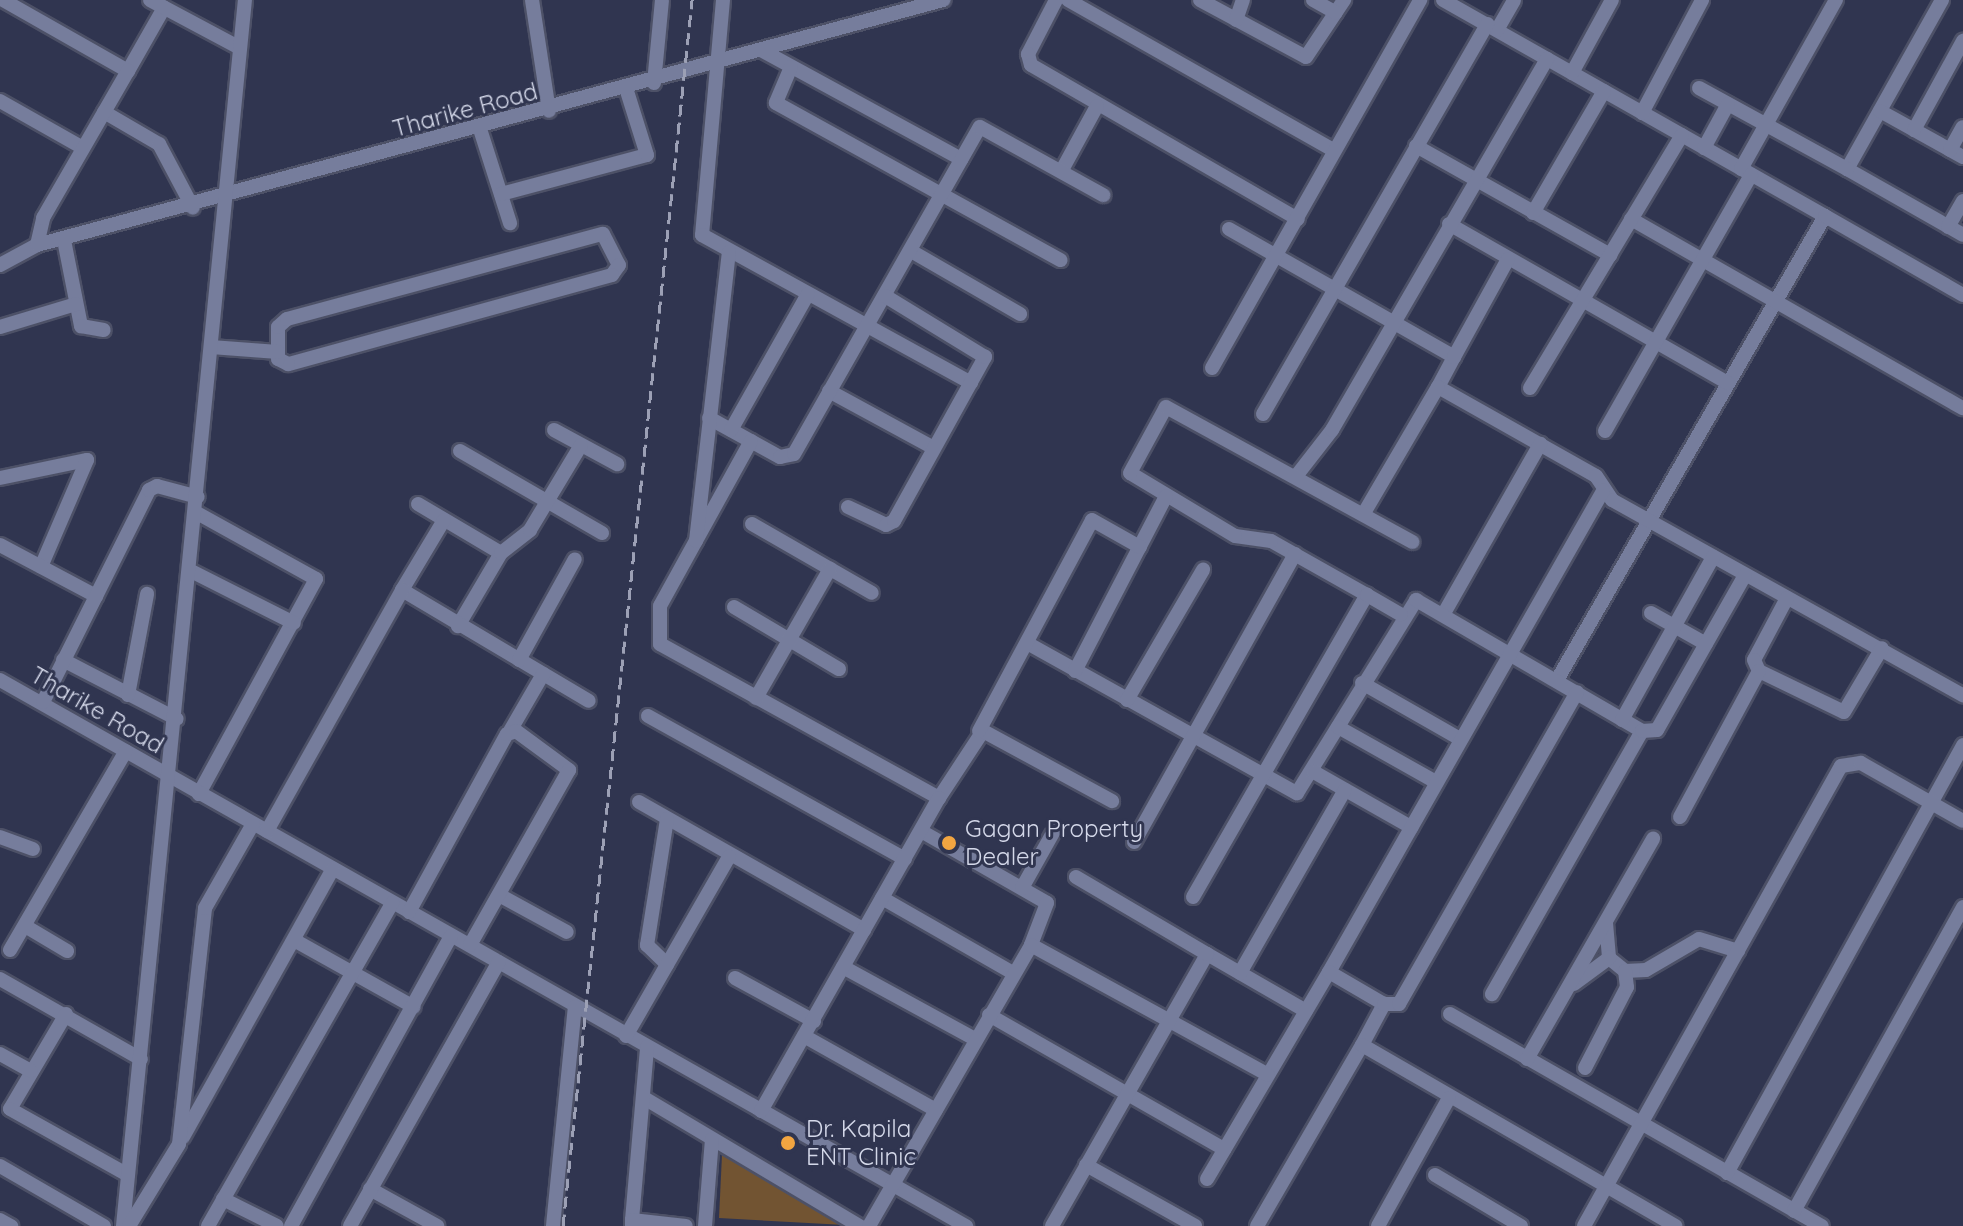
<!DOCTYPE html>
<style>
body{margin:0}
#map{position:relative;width:1963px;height:1226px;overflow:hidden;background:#303550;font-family:Quicksand,sans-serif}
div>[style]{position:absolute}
.green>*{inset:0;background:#725432}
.roads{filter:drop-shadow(2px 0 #4d5167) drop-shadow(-2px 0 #4d5167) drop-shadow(0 2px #4d5167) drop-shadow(0 -2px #4d5167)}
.minor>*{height:14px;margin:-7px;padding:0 7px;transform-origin:7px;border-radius:7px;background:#767d9c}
.rail>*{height:3px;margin-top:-1.5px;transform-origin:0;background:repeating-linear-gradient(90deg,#9ca0b5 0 12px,transparent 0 18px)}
.dots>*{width:22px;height:22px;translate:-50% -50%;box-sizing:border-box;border:4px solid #303550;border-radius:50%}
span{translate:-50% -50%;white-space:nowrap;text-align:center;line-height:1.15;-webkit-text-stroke:6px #303550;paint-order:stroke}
.street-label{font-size:24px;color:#d4d8e9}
.poi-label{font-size:24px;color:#d4d8e9}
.left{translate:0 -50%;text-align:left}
</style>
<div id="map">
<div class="green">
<div style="clip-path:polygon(722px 1155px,845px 1225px,719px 1218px)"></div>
</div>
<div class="roads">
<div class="minor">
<div style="left:3px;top:0;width:144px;rotate:29.6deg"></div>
<div style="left:128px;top:71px;width:73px;rotate:-60.3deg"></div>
<div style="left:150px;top:0;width:102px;rotate:28.1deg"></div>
<div style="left:532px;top:0;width:112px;rotate:81.3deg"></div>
<div style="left:723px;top:0;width:236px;rotate:95.1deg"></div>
<div style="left:702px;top:235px;width:307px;rotate:28.8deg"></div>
<div style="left:1056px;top:0;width:61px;rotate:117.4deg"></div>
<div style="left:1028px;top:54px;width:11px;rotate:75deg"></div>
<div style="left:1031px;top:65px;width:308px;rotate:30deg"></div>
<div style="left:1068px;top:0;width:305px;rotate:29.5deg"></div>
<div style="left:1200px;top:0;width:120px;rotate:28.3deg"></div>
<div style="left:1306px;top:57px;width:69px;rotate:-56.3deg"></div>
<div style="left:1313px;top:0;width:26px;rotate:29deg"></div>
<div style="left:1443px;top:0;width:439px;rotate:29.5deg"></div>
<div style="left:1825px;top:216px;width:536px;rotate:120.01deg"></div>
<div style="left:1942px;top:0;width:194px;rotate:119.3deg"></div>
<div style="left:1847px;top:169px;width:133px;rotate:29.6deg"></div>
<div style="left:1236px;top:20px;width:21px;rotate:-71deg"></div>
<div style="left:1497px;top:30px;width:34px;rotate:-60deg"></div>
<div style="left:763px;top:51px;width:226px;rotate:28.6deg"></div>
<div style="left:791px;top:67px;width:39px;rotate:113deg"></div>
<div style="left:776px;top:103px;width:325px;rotate:28.9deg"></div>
<div style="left:1572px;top:73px;width:83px;rotate:-61.3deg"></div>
<div style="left:654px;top:83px;width:83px;rotate:-84.5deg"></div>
<div style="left:1699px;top:88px;width:169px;rotate:28.7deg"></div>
<div style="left:0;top:101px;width:95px;rotate:29.5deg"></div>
<div style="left:1880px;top:111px;width:95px;rotate:29deg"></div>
<div style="left:104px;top:112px;width:64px;rotate:30.2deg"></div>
<div style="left:159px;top:144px;width:72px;rotate:62deg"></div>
<div style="left:1642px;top:113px;width:128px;rotate:-62deg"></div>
<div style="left:480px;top:129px;width:99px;rotate:72.3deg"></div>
<div style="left:1914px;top:130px;width:102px;rotate:-61.2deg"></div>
<div style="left:1416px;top:146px;width:223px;rotate:29.3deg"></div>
<div style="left:1704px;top:148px;width:50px;rotate:-61.4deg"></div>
<div style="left:1950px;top:150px;width:26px;rotate:-61deg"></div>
<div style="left:1741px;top:169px;width:194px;rotate:-60.7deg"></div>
<div style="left:1062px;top:170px;width:73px;rotate:-61.3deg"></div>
<div style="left:501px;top:194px;width:151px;rotate:-15deg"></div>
<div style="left:647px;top:155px;width:67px;rotate:-107.4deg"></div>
<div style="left:1533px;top:213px;width:141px;rotate:-59.8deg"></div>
<div style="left:1825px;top:216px;width:159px;rotate:29.8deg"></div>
<div style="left:1631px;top:219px;width:382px;rotate:29.7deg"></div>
<div style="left:1449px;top:224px;width:321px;rotate:29.7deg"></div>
<div style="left:1948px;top:227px;width:30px;rotate:-60deg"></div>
<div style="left:1229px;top:229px;width:259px;rotate:29.6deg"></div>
<div style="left:1454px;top:357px;width:34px;rotate:118deg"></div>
<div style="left:1438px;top:387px;width:181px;rotate:29.4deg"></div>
<div style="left:1596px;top:476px;width:29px;rotate:56deg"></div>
<div style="left:1612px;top:500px;width:402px;rotate:29.1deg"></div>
<div style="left:603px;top:234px;width:35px;rotate:63deg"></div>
<div style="left:619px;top:265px;width:12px;rotate:125deg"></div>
<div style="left:612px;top:275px;width:336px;rotate:164.6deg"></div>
<div style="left:288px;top:364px;width:11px;rotate:-153deg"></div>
<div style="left:278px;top:359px;width:32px;rotate:-90deg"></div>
<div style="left:278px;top:327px;width:12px;rotate:-42deg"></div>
<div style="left:287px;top:319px;width:327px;rotate:-15.1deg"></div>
<div style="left:64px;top:240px;width:88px;rotate:78.8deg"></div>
<div style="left:81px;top:326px;width:23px;rotate:10deg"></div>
<div style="left:37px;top:245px;width:28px;rotate:-77deg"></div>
<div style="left:43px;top:218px;width:170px;rotate:-60deg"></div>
<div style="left:911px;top:251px;width:126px;rotate:30deg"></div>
<div style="left:0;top:265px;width:42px;rotate:-28.4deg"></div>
<div style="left:37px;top:245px;width:939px;rotate:-15.13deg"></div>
<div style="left:0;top:327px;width:79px;rotate:-16.8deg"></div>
<div style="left:211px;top:347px;width:67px;rotate:4.3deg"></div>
<div style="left:1454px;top:357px;width:112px;rotate:-61.1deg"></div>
<div style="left:1212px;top:368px;width:423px;rotate:-60.5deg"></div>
<div style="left:1530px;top:388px;width:295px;rotate:-59deg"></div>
<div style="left:829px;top:391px;width:119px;rotate:28.5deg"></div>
<div style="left:1263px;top:414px;width:450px;rotate:-60.1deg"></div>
<div style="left:709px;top:418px;width:81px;rotate:28.8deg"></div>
<div style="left:780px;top:457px;width:14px;rotate:-12deg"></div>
<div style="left:794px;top:454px;width:376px;rotate:-60.4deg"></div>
<div style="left:980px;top:127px;width:141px;rotate:28.9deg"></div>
<div style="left:554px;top:430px;width:72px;rotate:28.4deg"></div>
<div style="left:731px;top:430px;width:156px;rotate:-60.5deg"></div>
<div style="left:1605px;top:431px;width:295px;rotate:-60.3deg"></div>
<div style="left:751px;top:441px;width:188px;rotate:118.9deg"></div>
<div style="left:660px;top:606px;width:38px;rotate:90deg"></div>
<div style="left:660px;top:644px;width:319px;rotate:28.9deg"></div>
<div style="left:939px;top:798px;width:80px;rotate:-56.7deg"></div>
<div style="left:983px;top:731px;width:147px;rotate:28.5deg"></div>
<div style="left:460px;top:451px;width:164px;rotate:30deg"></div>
<div style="left:1297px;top:475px;width:57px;rotate:-52.1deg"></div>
<div style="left:1332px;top:430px;width:429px;rotate:-59.9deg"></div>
<div style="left:0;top:478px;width:89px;rotate:-11.7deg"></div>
<div style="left:87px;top:460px;width:116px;rotate:113.3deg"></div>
<div style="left:418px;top:504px;width:96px;rotate:30.6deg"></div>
<div style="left:501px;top:553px;width:85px;rotate:120.5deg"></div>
<div style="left:848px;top:507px;width:42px;rotate:25.3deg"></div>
<div style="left:886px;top:525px;width:9px;rotate:-27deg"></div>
<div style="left:894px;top:521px;width:188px;rotate:-61deg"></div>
<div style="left:985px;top:357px;width:117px;rotate:-148.6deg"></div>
<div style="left:197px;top:513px;width:136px;rotate:29deg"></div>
<div style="left:316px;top:579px;width:245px;rotate:118.6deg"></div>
<div style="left:1364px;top:513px;width:146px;rotate:-59.6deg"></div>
<div style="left:444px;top:520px;width:82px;rotate:121deg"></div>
<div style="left:402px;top:590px;width:217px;rotate:30.7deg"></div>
<div style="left:752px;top:524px;width:138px;rotate:29.9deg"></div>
<div style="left:696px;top:541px;width:291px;rotate:-83.5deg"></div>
<div style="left:0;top:545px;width:109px;rotate:28deg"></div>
<div style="left:501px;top:553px;width:37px;rotate:-38deg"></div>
<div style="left:530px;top:530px;width:99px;rotate:-59deg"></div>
<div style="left:193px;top:572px;width:113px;rotate:26.8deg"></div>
<div style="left:1367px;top:595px;width:110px;rotate:-150.6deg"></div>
<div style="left:1271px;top:541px;width:36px;rotate:-172deg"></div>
<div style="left:1235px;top:536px;width:122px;rotate:-149deg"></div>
<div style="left:1130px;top:473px;width:75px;rotate:-61.4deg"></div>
<div style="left:1166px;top:407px;width:281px;rotate:28.7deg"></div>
<div style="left:1787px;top:598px;width:70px;rotate:118deg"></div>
<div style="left:1754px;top:660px;width:12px;rotate:66deg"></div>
<div style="left:1759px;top:671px;width:94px;rotate:25.8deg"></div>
<div style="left:1844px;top:712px;width:74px;rotate:-59.3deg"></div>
<div style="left:734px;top:607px;width:122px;rotate:30.6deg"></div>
<div style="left:1651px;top:613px;width:63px;rotate:29.4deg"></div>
<div style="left:1443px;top:615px;width:197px;rotate:-60.4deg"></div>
<div style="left:1027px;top:643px;width:309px;rotate:29.1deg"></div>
<div style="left:1297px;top:793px;width:227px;rotate:-58.3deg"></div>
<div style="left:1416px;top:600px;width:261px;rotate:30.1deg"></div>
<div style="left:1642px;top:731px;width:303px;rotate:119.7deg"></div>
<div style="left:63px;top:660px;width:128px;rotate:27.4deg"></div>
<div style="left:519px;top:660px;width:115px;rotate:-61deg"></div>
<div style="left:1075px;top:671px;width:197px;rotate:-62.5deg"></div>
<div style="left:0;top:680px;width:1110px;rotate:29.48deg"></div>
<div style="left:1362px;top:683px;width:113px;rotate:29.7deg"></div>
<div style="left:128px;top:695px;width:103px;rotate:-79.3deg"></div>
<div style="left:756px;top:698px;width:149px;rotate:-60.2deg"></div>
<div style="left:1127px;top:700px;width:151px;rotate:-59.7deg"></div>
<div style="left:43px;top:702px;width:237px;rotate:-63.4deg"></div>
<div style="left:149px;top:490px;width:9px;rotate:-27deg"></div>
<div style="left:157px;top:486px;width:42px;rotate:15deg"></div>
<div style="left:648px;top:716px;width:294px;rotate:29.1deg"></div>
<div style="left:1622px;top:720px;width:187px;rotate:-60.8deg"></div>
<div style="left:1338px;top:727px;width:112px;rotate:29.3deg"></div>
<div style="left:510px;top:731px;width:66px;rotate:-59.9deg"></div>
<div style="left:979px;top:731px;width:239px;rotate:-61.8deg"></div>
<div style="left:1092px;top:520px;width:55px;rotate:29.4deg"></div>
<div style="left:1642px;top:731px;width:15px;rotate:-4deg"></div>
<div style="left:1657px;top:730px;width:178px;rotate:-60.4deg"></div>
<div style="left:1314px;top:772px;width:112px;rotate:29.6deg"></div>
<div style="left:639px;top:802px;width:259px;rotate:29.6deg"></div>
<div style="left:1680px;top:817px;width:166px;rotate:-61.6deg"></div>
<div style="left:667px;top:819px;width:128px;rotate:99deg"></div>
<div style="left:647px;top:945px;width:28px;rotate:44deg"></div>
<div style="left:267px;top:831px;width:276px;rotate:-60.7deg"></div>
<div style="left:921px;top:831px;width:145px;rotate:29.7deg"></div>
<div style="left:1047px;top:903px;width:45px;rotate:110.9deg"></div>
<div style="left:0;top:837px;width:35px;rotate:20deg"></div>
<div style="left:1134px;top:842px;width:330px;rotate:-60.8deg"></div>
<div style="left:1022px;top:888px;width:65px;rotate:-60.7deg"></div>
<div style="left:499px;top:895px;width:77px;rotate:28.6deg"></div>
<div style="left:1193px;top:897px;width:349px;rotate:-60.1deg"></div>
<div style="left:1367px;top:595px;width:39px;rotate:30deg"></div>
<div style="left:882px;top:898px;width:151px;rotate:29.8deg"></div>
<div style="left:409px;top:912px;width:203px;rotate:-61.2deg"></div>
<div style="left:507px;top:734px;width:9px;rotate:-18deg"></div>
<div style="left:516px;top:731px;width:66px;rotate:36.3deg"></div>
<div style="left:569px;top:770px;width:201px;rotate:119.5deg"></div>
<div style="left:1606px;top:923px;width:35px;rotate:85deg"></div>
<div style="left:1609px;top:958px;width:21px;rotate:39deg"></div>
<div style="left:1625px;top:971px;width:21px;rotate:-3deg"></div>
<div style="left:1646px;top:970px;width:61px;rotate:-30.3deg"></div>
<div style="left:1699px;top:939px;width:41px;rotate:17.1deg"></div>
<div style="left:25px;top:926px;width:49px;rotate:30.8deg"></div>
<div style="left:294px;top:940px;width:137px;rotate:29.2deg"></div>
<div style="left:10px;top:950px;width:230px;rotate:-59.8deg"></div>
<div style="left:1207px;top:954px;width:114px;rotate:29.9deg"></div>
<div style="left:843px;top:967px;width:150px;rotate:28.6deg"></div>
<div style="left:1329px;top:972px;width:554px;rotate:-60.33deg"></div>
<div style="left:1240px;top:973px;width:211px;rotate:-60.2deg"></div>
<div style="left:735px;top:978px;width:90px;rotate:28.6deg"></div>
<div style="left:0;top:979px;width:162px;rotate:29.6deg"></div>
<div style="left:1574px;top:984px;width:44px;rotate:-36.6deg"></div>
<div style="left:66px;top:1014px;width:110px;rotate:120.5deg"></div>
<div style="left:10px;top:1109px;width:135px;rotate:29.2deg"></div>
<div style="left:1450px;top:1014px;width:428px;rotate:29.7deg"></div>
<div style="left:989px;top:1015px;width:271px;rotate:29.7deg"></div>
<div style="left:626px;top:1036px;width:207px;rotate:-60.1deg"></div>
<div style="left:804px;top:1036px;width:151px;rotate:29.3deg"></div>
<div style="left:1362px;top:1045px;width:47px;rotate:-61.8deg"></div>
<div style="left:0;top:1054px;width:35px;rotate:29deg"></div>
<div style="left:1527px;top:1059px;width:254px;rotate:-60.2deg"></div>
<div style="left:1585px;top:1068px;width:91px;rotate:-62.6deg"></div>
<div style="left:1627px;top:987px;width:16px;rotate:-97deg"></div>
<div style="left:644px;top:1098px;width:251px;rotate:30.7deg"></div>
<div style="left:761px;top:1111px;width:360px;rotate:-60.4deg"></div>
<div style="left:183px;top:1137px;width:307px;rotate:-60.8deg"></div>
<div style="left:1086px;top:1165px;width:125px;rotate:29.2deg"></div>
<div style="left:0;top:1166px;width:120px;rotate:30deg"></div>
<div style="left:1727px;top:1173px;width:489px;rotate:-61.1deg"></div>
<div style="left:1435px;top:1175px;width:100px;rotate:30.7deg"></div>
<div style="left:1207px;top:1179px;width:240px;rotate:-59.5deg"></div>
<div style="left:1329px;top:972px;width:64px;rotate:30.2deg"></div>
<div style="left:1384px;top:1004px;width:15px"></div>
<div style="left:1399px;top:1004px;width:359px;rotate:-60.3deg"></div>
<div style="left:370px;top:1189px;width:77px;rotate:28.9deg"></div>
<div style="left:223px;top:1199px;width:60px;rotate:26.6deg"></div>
<div style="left:1794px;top:1211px;width:348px;rotate:-60.9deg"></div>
<div style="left:0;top:1220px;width:13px;rotate:29deg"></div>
<div style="left:632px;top:1220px;width:174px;rotate:-85deg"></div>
<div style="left:123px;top:1226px;width:1232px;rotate:-84.32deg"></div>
<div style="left:129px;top:1226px;width:96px;rotate:-58.6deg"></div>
<div style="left:179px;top:1144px;width:237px;rotate:-83.7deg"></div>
<div style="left:205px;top:908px;width:97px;rotate:-60.3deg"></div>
<div style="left:208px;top:1226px;width:372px;rotate:-60.3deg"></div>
<div style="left:291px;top:1226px;width:331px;rotate:-61.1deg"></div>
<div style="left:350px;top:1226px;width:303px;rotate:-60.6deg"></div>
<div style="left:553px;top:1226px;width:220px;rotate:-84.3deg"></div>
<div style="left:632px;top:1226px;width:6px;rotate:-90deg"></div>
<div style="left:632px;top:1220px;width:54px;rotate:6.3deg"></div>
<div style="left:705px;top:1226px;width:87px;rotate:-85.4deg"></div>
<div style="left:869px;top:1226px;width:324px;rotate:-60deg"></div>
<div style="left:1031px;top:945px;width:270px;rotate:28.7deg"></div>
<div style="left:1052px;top:1226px;width:313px;rotate:-60.3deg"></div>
<div style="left:1207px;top:954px;width:152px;rotate:-149.6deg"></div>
<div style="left:1257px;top:1226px;width:209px;rotate:-59.9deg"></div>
<div style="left:1362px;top:1045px;width:362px;rotate:30deg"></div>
<div style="left:1378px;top:1226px;width:146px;rotate:-61deg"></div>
<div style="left:1584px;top:1226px;width:527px;rotate:-60.81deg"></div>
<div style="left:1841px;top:766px;width:20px;rotate:-9deg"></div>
<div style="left:1861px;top:763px;width:117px;rotate:29.6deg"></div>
</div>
</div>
<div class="rail">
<div style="left:563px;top:1226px;width:1233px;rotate:-83.99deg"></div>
</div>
<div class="dots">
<div style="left:949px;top:843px;background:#f2a541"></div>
<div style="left:788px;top:1143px;background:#f2a541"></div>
</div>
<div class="street-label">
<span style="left:465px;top:110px;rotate:-15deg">Tharike Road</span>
<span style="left:97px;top:710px;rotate:30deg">Tharike Road</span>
</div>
<div class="poi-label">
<span class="left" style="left:965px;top:843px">Gagan Property<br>Dealer</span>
<span class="left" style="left:806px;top:1143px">Dr. Kapila<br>ENT Clinic</span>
</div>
</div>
